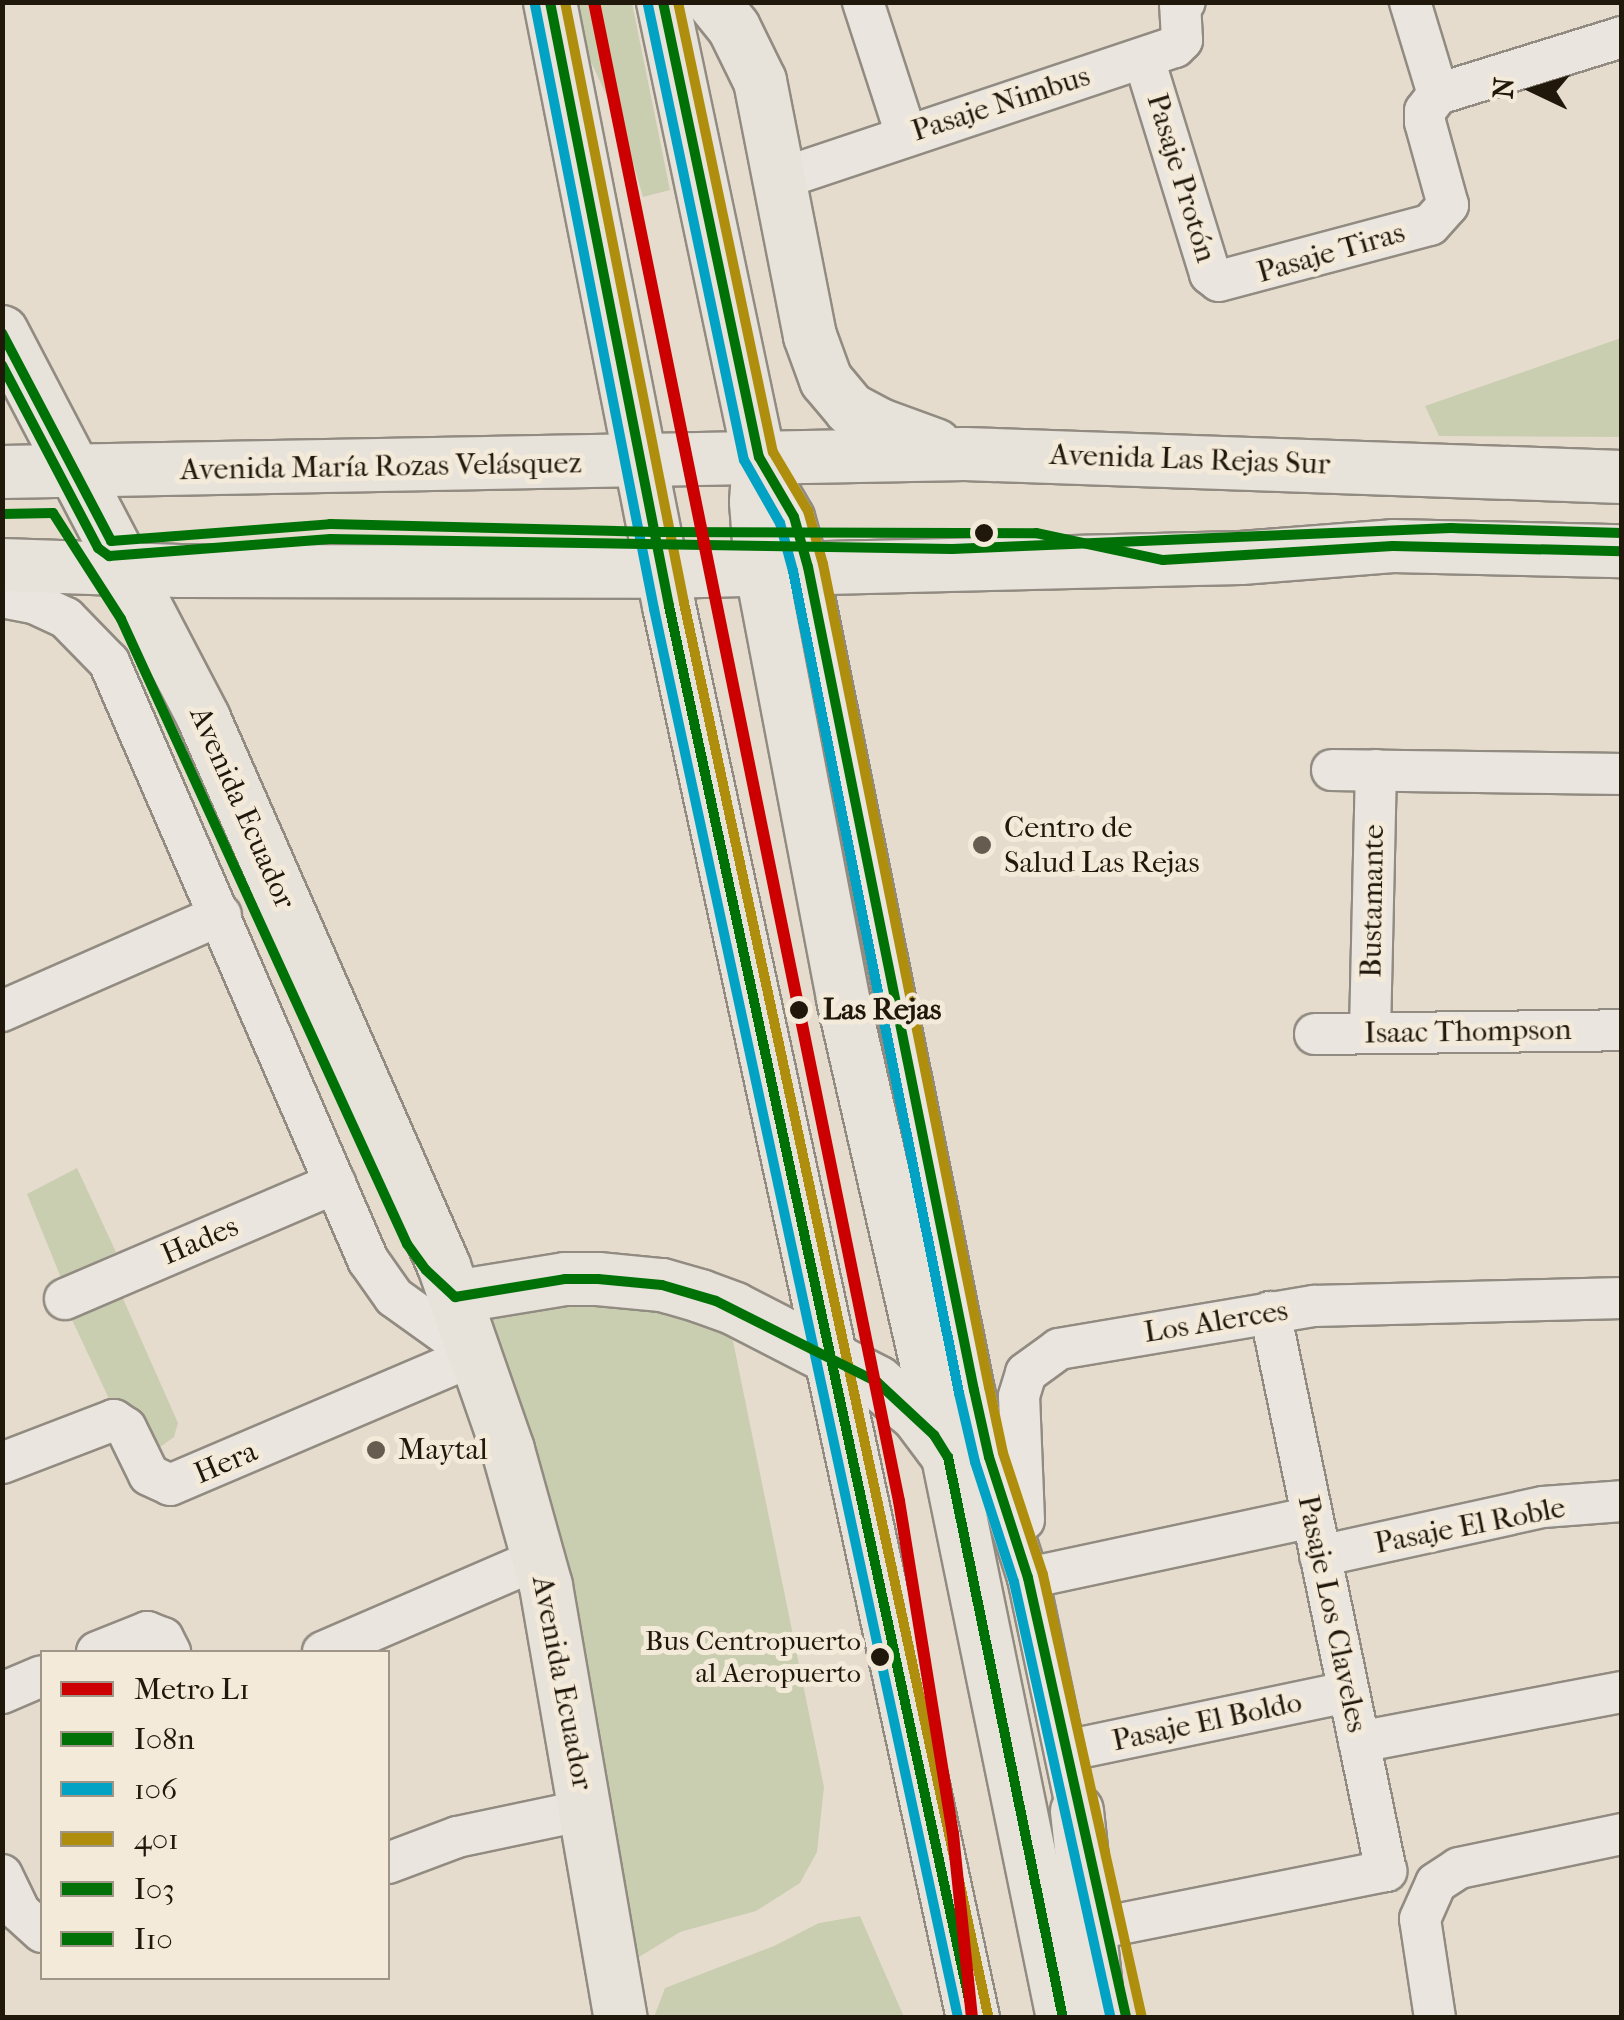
<!DOCTYPE html>
<meta charset="utf-8">
<style>
body{margin:0}
#map{position:relative;width:1624px;height:2020px;overflow:hidden;background:#e5dcce;font-family:"IM FELL French Canon",serif}
div>[style]{position:absolute}
.green>*{inset:0;background:#caceb0}
.roads{filter:drop-shadow(2px 0 #918b81) drop-shadow(-2px 0 #918b81) drop-shadow(0 2px #918b81) drop-shadow(0 -2px #918b81)}
.minor>*{height:40px;margin:-20px;padding:0 20px;transform-origin:20px;border-radius:20px;background:#eae6df}
.major>*{height:52px;margin:-26px;padding:0 26px;transform-origin:26px;border-radius:26px;background:#e7e2da}
.bus-1>*{height:10px;margin:-5px;padding:0 5px;transform-origin:5px;border-radius:5px;background:#007106}
.bus-2>*{height:10px;margin:-5px;padding:0 5px;transform-origin:5px;border-radius:5px;background:#02a2c4}
.bus-3>*{height:10px;margin:-5px;padding:0 5px;transform-origin:5px;border-radius:5px;background:#af8e0d}
.bus-4>*{height:10px;margin:-5px;padding:0 5px;transform-origin:5px;border-radius:5px;background:#007106}
.bus-5>*{height:10px;margin:-5px;padding:0 5px;transform-origin:5px;border-radius:5px;background:#007106}
.metro-1>*{height:12px;margin:-6px;padding:0 6px;transform-origin:6px;border-radius:6px;background:#c00}
.dots>*{width:28px;height:28px;translate:-50% -50%;box-sizing:border-box;border:5px solid #f4ead9;border-radius:50%}
span{translate:-50% -50%;white-space:nowrap;text-align:center;line-height:1.15;-webkit-text-stroke:10px #f4ead9;paint-order:stroke}
.bus-label{font-size:28px;color:#21180c}
.right{translate:-100% -50%;text-align:right}
.street-label{font-size:30px;color:#21180c}
.poi-label{font-size:30px;color:#21180c}
.left{translate:0 -50%;text-align:left}
.stop-label{font-size:30px;color:#21180c;font-weight:700}
.frame{position:absolute;inset:0;border:5px solid #21180c;pointer-events:none}
.legend{position:absolute;left:40px;top:1650px;width:350px;height:330px;box-sizing:border-box;background:#f4ead9;border:2px solid #a09687;margin:0;padding:12px 18px;list-style:none;font-size:30px;color:#21180c}
.legend li{display:flex;align-items:center;gap:20px;height:50px}
.legend b{width:50px;border:2px solid #a09687}
.north{position:absolute;left:1484px;top:40px;width:100px;height:100px;-webkit-text-stroke:8px #f4ead9;paint-order:stroke;rotate:274deg;font-size:28px;font-weight:700;line-height:40px;text-align:center;color:#21180c}
.north::after{content:'';display:block;margin:auto;width:35px;height:45px;background:#21180c;clip-path:polygon(50% 0,100% 100%,50% 72%,0 100%)}
</style>
<div id="map">
<div class="green">
<div style="clip-path:polygon(575px 3px,632px 3px,670px 190px,643px 197px,625px 135px,583px 45px)"></div>
<div style="clip-path:polygon(1621px 338px,1621px 437px,1439px 436px,1425px 406px)"></div>
<div style="clip-path:polygon(77px 1168px,116px 1252px,61px 1278px,27px 1194px)"></div>
<div style="clip-path:polygon(117px 1285px,178px 1423px,174px 1437px,156px 1450px,125px 1433px,66px 1307px)"></div>
<div style="clip-path:polygon(644px 1303px,726px 1330px,733px 1341px,824px 1787px,817px 1852px,800px 1883px,756px 1911px,680px 1932px,639px 1957px,485px 1316px,504px 1305px)"></div>
<div style="clip-path:polygon(860px 1916px,904px 2017px,654px 2017px,665px 1988px,774px 1946px,819px 1923px)"></div>
</div>
<div class="roads">
<div class="minor">
<div style="left:863px;top:2px;width:139px;rotate:72deg"></div>
<div style="left:1410px;top:2px;width:96px;rotate:73.1deg"></div>
<div style="left:1144px;top:59px;width:225px;rotate:72.9deg"></div>
<div style="left:1210px;top:274px;width:11px;rotate:38deg"></div>
<div style="left:1219px;top:281px;width:218px;rotate:-14.9deg"></div>
<div style="left:1430px;top:225px;width:27px;rotate:-48deg"></div>
<div style="left:1448px;top:205px;width:86px;rotate:-105.5deg"></div>
<div style="left:1425px;top:122px;width:11px;rotate:-90deg"></div>
<div style="left:1425px;top:111px;width:21px;rotate:-53deg"></div>
<div style="left:1438px;top:94px;width:193px;rotate:-17.2deg"></div>
<div style="left:780px;top:179px;width:416px;rotate:-18.5deg"></div>
<div style="left:1175px;top:47px;width:10px;rotate:-45deg"></div>
<div style="left:1182px;top:40px;width:36px;rotate:-93deg"></div>
<div style="left:1180px;top:4px;width:5px;rotate:-22deg"></div>
<div style="left:759px;top:457px;width:69px;rotate:59.7deg"></div>
<div style="left:794px;top:517px;width:52px;rotate:74.4deg"></div>
<div style="left:808px;top:567px;width:840px;rotate:78.6deg"></div>
<div style="left:974px;top:1390px;width:69px;rotate:77.4deg"></div>
<div style="left:989px;top:1457px;width:127px;rotate:72.1deg"></div>
<div style="left:1028px;top:1578px;width:267px;rotate:78.1deg"></div>
<div style="left:2px;top:597px;width:33px;rotate:11deg"></div>
<div style="left:34px;top:603px;width:35px;rotate:25deg"></div>
<div style="left:66px;top:618px;width:62px;rotate:45.7deg"></div>
<div style="left:109px;top:662px;width:652px;rotate:66.58deg"></div>
<div style="left:368px;top:1260px;width:45px;rotate:54.9deg"></div>
<div style="left:394px;top:1297px;width:100px;rotate:35.6deg"></div>
<div style="left:1332px;top:770px;width:290px;rotate:0.8deg"></div>
<div style="left:2px;top:1011px;width:239px;rotate:-23.7deg"></div>
<div style="left:1370px;top:1032px;width:262px;rotate:-88.7deg"></div>
<div style="left:1315px;top:1034px;width:307px;rotate:-0.7deg"></div>
<div style="left:65px;top:1299px;width:294px;rotate:-23.2deg"></div>
<div style="left:1270px;top:1312px;width:571px;rotate:78.28deg"></div>
<div style="left:2px;top:1463px;width:120px;rotate:-21deg"></div>
<div style="left:114px;top:1420px;width:14px;rotate:34deg"></div>
<div style="left:126px;top:1428px;width:52px;rotate:63.9deg"></div>
<div style="left:149px;top:1475px;width:23px;rotate:25deg"></div>
<div style="left:170px;top:1485px;width:332px;rotate:-23.1deg"></div>
<div style="left:1024px;top:1520px;width:124px;rotate:-92.3deg"></div>
<div style="left:1019px;top:1396px;width:24px;rotate:-73deg"></div>
<div style="left:1026px;top:1373px;width:41px;rotate:-36deg"></div>
<div style="left:1059px;top:1349px;width:259px;rotate:-9.6deg"></div>
<div style="left:1314px;top:1306px;width:308px;rotate:-1.5deg"></div>
<div style="left:1320px;top:1556px;width:228px;rotate:-12.4deg"></div>
<div style="left:1543px;top:1507px;width:79px;rotate:-4.3deg"></div>
<div style="left:1028px;top:1578px;width:290px;rotate:-12.1deg"></div>
<div style="left:97px;top:1652px;width:54px;rotate:-21.8deg"></div>
<div style="left:147px;top:1632px;width:17px;rotate:21deg"></div>
<div style="left:163px;top:1638px;width:16px;rotate:63deg"></div>
<div style="left:323px;top:1652px;width:234px;rotate:-23.4deg"></div>
<div style="left:2px;top:1693px;width:43px;rotate:-23deg"></div>
<div style="left:1359px;top:1742px;width:268px;rotate:-10.8deg"></div>
<div style="left:1065px;top:1751px;width:289px;rotate:-11.8deg"></div>
<div style="left:388px;top:1863px;width:74px;rotate:-20.6deg"></div>
<div style="left:457px;top:1837px;width:131px;rotate:-11.9deg"></div>
<div style="left:2px;top:1875px;width:41px;rotate:64.1deg"></div>
<div style="left:20px;top:1912px;width:30px;rotate:42deg"></div>
<div style="left:1105px;top:1927px;width:287px;rotate:-11.3deg"></div>
<div style="left:1435px;top:2018px;width:100px;rotate:-98.6deg"></div>
<div style="left:1420px;top:1919px;width:39px;rotate:-66deg"></div>
<div style="left:1436px;top:1883px;width:27px;rotate:-33deg"></div>
<div style="left:1459px;top:1868px;width:167px;rotate:-11.8deg"></div>
</div>
<div class="major">
<div style="left:550px;top:2px;width:616px;rotate:78.85deg"></div>
<div style="left:669px;top:606px;width:1444px;rotate:77.85deg"></div>
<div style="left:663px;top:2px;width:465px;rotate:78.1deg"></div>
<div style="left:759px;top:457px;width:45px;rotate:93.8deg"></div>
<div style="left:756px;top:502px;width:66px;rotate:85.7deg"></div>
<div style="left:761px;top:568px;width:439px;rotate:79.2deg"></div>
<div style="left:843px;top:999px;width:470px;rotate:77.1deg"></div>
<div style="left:948px;top:1457px;width:573px;rotate:78.42deg"></div>
<div style="left:713px;top:2px;width:33px;rotate:51deg"></div>
<div style="left:734px;top:28px;width:59px;rotate:63.9deg"></div>
<div style="left:760px;top:81px;width:260px;rotate:78.9deg"></div>
<div style="left:810px;top:336px;width:47px;rotate:70deg"></div>
<div style="left:826px;top:380px;width:38px;rotate:50deg"></div>
<div style="left:850px;top:409px;width:34px;rotate:28deg"></div>
<div style="left:880px;top:425px;width:59px;rotate:20deg"></div>
<div style="left:2px;top:332px;width:437px;rotate:62.4deg"></div>
<div style="left:204px;top:719px;width:597px;rotate:66.31deg"></div>
<div style="left:444px;top:1266px;width:195px;rotate:70.8deg"></div>
<div style="left:508px;top:1450px;width:141px;rotate:74.4deg"></div>
<div style="left:546px;top:1586px;width:438px;rotate:80.2deg"></div>
<div style="left:2px;top:472px;width:963px;rotate:-1.07deg"></div>
<div style="left:965px;top:454px;width:657px;rotate:2deg"></div>
<div style="left:2px;top:565px;width:178px;rotate:1.9deg"></div>
<div style="left:180px;top:571px;width:482px;rotate:0.1deg"></div>
<div style="left:662px;top:572px;width:579px;rotate:-1.39deg"></div>
<div style="left:1241px;top:558px;width:152px;rotate:-4.5deg"></div>
<div style="left:1393px;top:546px;width:229px;rotate:1.3deg"></div>
<div style="left:455px;top:1297px;width:111px;rotate:-9.3deg"></div>
<div style="left:565px;top:1279px;width:33px"></div>
<div style="left:598px;top:1279px;width:64px;rotate:5.4deg"></div>
<div style="left:662px;top:1285px;width:40px;rotate:16deg"></div>
<div style="left:700px;top:1296px;width:37px;rotate:20deg"></div>
<div style="left:735px;top:1309px;width:160px;rotate:27.2deg"></div>
<div style="left:877px;top:1382px;width:52px;rotate:39.5deg"></div>
<div style="left:917px;top:1415px;width:45px;rotate:53.1deg"></div>
<div style="left:1077px;top:1811px;width:208px;rotate:83.9deg"></div>
</div>
</div>
<div class="bus-1">
<div style="left:550px;top:2px;width:616px;rotate:78.85deg"></div>
<div style="left:669px;top:606px;width:1444px;rotate:77.85deg"></div>
<div style="left:663px;top:2px;width:465px;rotate:78.1deg"></div>
<div style="left:759px;top:457px;width:69px;rotate:59.7deg"></div>
<div style="left:794px;top:517px;width:52px;rotate:74.4deg"></div>
<div style="left:808px;top:567px;width:840px;rotate:78.6deg"></div>
<div style="left:974px;top:1390px;width:69px;rotate:77.4deg"></div>
<div style="left:989px;top:1457px;width:127px;rotate:72.1deg"></div>
<div style="left:1028px;top:1578px;width:451px;rotate:77.4deg"></div>
</div>
<div class="bus-2">
<div style="left:535px;top:5px;width:616px;rotate:78.85deg"></div>
<div style="left:654px;top:609px;width:1441px;rotate:77.82deg"></div>
<div style="left:648px;top:5px;width:465px;rotate:78.1deg"></div>
<div style="left:744px;top:460px;width:73px;rotate:60.3deg"></div>
<div style="left:780px;top:523px;width:50px;rotate:74.8deg"></div>
<div style="left:793px;top:571px;width:839px;rotate:78.58deg"></div>
<div style="left:959px;top:1393px;width:71px;rotate:76.9deg"></div>
<div style="left:975px;top:1462px;width:126px;rotate:72deg"></div>
<div style="left:1014px;top:1582px;width:447px;rotate:77.5deg"></div>
</div>
<div class="bus-3">
<div style="left:565px;top:2px;width:613px;rotate:78.8deg"></div>
<div style="left:684px;top:603px;width:1444px;rotate:77.85deg"></div>
<div style="left:678px;top:2px;width:460px;rotate:78.1deg"></div>
<div style="left:773px;top:452px;width:69px;rotate:59.3deg"></div>
<div style="left:808px;top:511px;width:55px;rotate:74.2deg"></div>
<div style="left:823px;top:564px;width:840px;rotate:78.6deg"></div>
<div style="left:989px;top:1387px;width:67px;rotate:78deg"></div>
<div style="left:1003px;top:1453px;width:128px;rotate:71.8deg"></div>
<div style="left:1043px;top:1575px;width:451px;rotate:77.4deg"></div>
</div>
<div class="bus-4">
<div style="left:2px;top:333px;width:235px;rotate:62.3deg"></div>
<div style="left:111px;top:541px;width:220px;rotate:-4.4deg"></div>
<div style="left:330px;top:524px;width:325px;rotate:1.4deg"></div>
<div style="left:655px;top:532px;width:381px;rotate:0.2deg"></div>
<div style="left:1036px;top:533px;width:130px;rotate:12deg"></div>
<div style="left:1163px;top:560px;width:230px;rotate:-3.5deg"></div>
<div style="left:1393px;top:546px;width:229px;rotate:1.3deg"></div>
<div style="left:2px;top:514px;width:51px;rotate:-1.1deg"></div>
<div style="left:53px;top:513px;width:126px;rotate:57.3deg"></div>
<div style="left:121px;top:619px;width:687px;rotate:65.41deg"></div>
<div style="left:407px;top:1244px;width:32px;rotate:54deg"></div>
<div style="left:426px;top:1270px;width:40px;rotate:43deg"></div>
<div style="left:455px;top:1297px;width:111px;rotate:-9.3deg"></div>
<div style="left:565px;top:1279px;width:33px"></div>
<div style="left:598px;top:1279px;width:64px;rotate:5.4deg"></div>
<div style="left:662px;top:1285px;width:56px;rotate:16.5deg"></div>
<div style="left:716px;top:1301px;width:180px;rotate:26.7deg"></div>
<div style="left:877px;top:1382px;width:78px;rotate:42.9deg"></div>
<div style="left:934px;top:1435px;width:26px;rotate:58deg"></div>
<div style="left:948px;top:1457px;width:573px;rotate:78.42deg"></div>
</div>
<div class="bus-5">
<div style="left:2px;top:365px;width:207px;rotate:62.3deg"></div>
<div style="left:98px;top:548px;width:14px;rotate:36deg"></div>
<div style="left:109px;top:556px;width:222px;rotate:-4.4deg"></div>
<div style="left:330px;top:539px;width:622px;rotate:0.92deg"></div>
<div style="left:952px;top:549px;width:499px;rotate:-2.4deg"></div>
<div style="left:1451px;top:528px;width:171px;rotate:1.7deg"></div>
</div>
<div class="metro-1">
<div style="left:594px;top:2px;width:1530px;rotate:78.5deg"></div>
<div style="left:899px;top:1501px;width:337px;rotate:80.8deg"></div>
<div style="left:953px;top:1834px;width:185px;rotate:84.1deg"></div>
</div>
<div class="dots">
<div style="left:984px;top:533px;background:#21180c"></div>
<div style="left:982px;top:845px;background:#665d50"></div>
<div style="left:799px;top:1010px;background:#21180c"></div>
<div style="left:376px;top:1450px;background:#665d50"></div>
<div style="left:880px;top:1657px;background:#21180c"></div>
</div>
<div class="bus-label">
<span class="right" style="left:861px;top:1657px">Bus Centropuerto<br>al Aeropuerto</span>
</div>
<div class="street-label">
<span style="left:1001px;top:104px;rotate:-18deg">Pasaje Nimbus</span>
<span style="left:1181px;top:178px;rotate:73deg">Pasaje Protón</span>
<span style="left:1331px;top:253px;rotate:-16deg">Pasaje Tiras</span>
<span style="left:1190px;top:460px;rotate:2deg">Avenida Las Rejas Sur</span>
<span style="left:381px;top:467px;rotate:-1deg">Avenida María Rozas Velásquez</span>
<span style="left:242px;top:808px;rotate:66deg">Avenida Ecuador</span>
<span style="left:1373px;top:901px;rotate:-89deg">Bustamante</span>
<span style="left:1468px;top:1032px;rotate:-1deg">Isaac Thompson</span>
<span style="left:200px;top:1241px;rotate:-23deg">Hades</span>
<span style="left:1216px;top:1322px;rotate:-9deg">Los Alerces</span>
<span style="left:226px;top:1463px;rotate:-23deg">Hera</span>
<span style="left:1470px;top:1526px;rotate:-11deg">Pasaje El Roble</span>
<span style="left:1332px;top:1614px;rotate:78deg">Pasaje Los Claveles</span>
<span style="left:562px;top:1683px;rotate:79deg">Avenida Ecuador</span>
<span style="left:1207px;top:1722px;rotate:-12deg">Pasaje El Boldo</span>
</div>
<div class="poi-label">
<span class="left" style="left:1004px;top:845px">Centro de<br>Salud Las Rejas</span>
<span class="left" style="left:398px;top:1450px">Maytal</span>
</div>
<div class="stop-label">
<span class="left" style="left:823px;top:1010px">Las Rejas</span>
</div>
<div class="frame"></div>
<ul class="legend">
<li><b style="height:12px;background:#c00"></b>Metro L1</li>
<li><b style="height:12px;background:#007106"></b>I08n</li>
<li><b style="height:12px;background:#02a2c4"></b>106</li>
<li><b style="height:12px;background:#af8e0d"></b>401</li>
<li><b style="height:12px;background:#007106"></b>I03</li>
<li><b style="height:12px;background:#007106"></b>I10</li>
</ul>
<div class="north">N</div>
</div>
